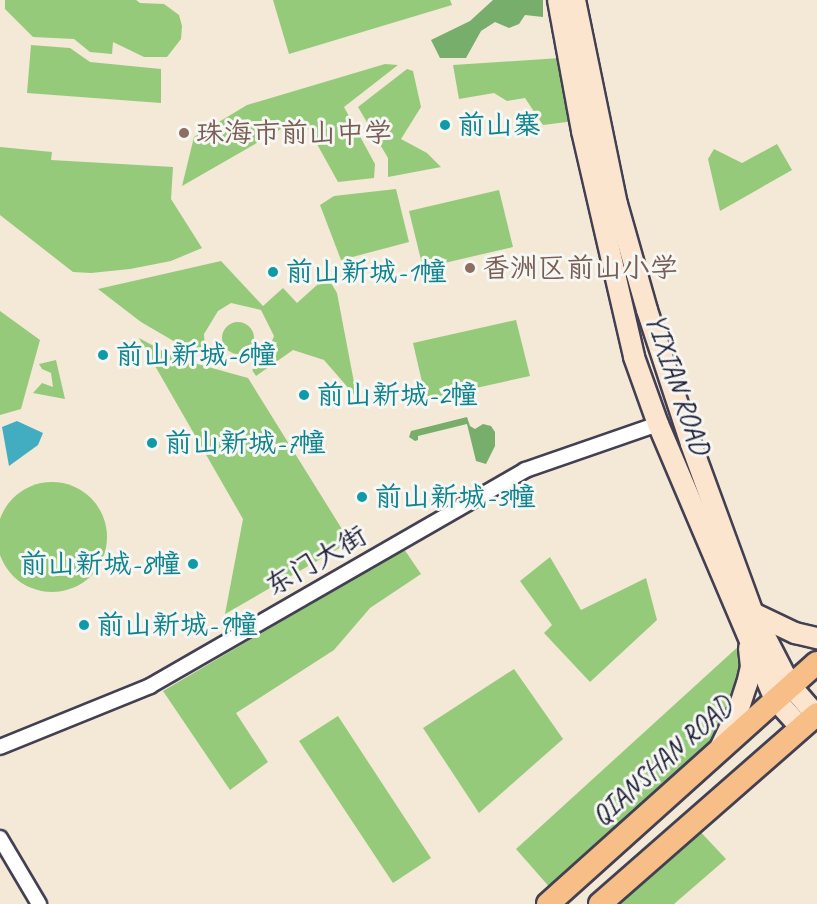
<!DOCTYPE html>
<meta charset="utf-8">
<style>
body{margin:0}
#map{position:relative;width:817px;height:904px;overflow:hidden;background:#f4e8d6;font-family:Caveat,"LXGW WenKai TC",sans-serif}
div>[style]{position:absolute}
.green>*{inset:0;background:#95ca7b}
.round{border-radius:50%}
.forest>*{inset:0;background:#78ae6b}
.water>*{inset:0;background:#42adc1}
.roads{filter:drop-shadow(2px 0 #424052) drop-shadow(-2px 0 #424052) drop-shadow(0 2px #424052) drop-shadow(0 -2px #424052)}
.street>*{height:14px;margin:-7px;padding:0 7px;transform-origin:7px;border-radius:7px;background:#fff}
.secondary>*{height:20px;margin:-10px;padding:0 10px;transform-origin:10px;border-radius:10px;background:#fce5cf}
.primary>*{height:22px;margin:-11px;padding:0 11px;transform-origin:11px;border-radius:11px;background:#f7be87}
.dots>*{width:16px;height:16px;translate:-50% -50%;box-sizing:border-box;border:3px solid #f6f6f2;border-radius:50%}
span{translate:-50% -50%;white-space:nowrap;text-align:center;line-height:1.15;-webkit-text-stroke:6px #f6f6f2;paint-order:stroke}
.culture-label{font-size:28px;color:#0d838f}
.left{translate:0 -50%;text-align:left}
.right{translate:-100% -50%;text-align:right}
.education-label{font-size:28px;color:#785e54}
.street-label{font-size:28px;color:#22223b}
</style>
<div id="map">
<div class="green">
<div style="clip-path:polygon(5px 0,136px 0,140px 3px,164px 4px,179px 15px,182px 26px,181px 39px,167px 57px,144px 57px,113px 42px,112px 54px,90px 52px,74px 39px,33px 37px,5px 9px)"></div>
<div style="clip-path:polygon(273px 0,450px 0,452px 5px,289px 54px)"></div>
<div style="clip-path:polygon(31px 45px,70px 48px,90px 62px,161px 69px,161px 103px,27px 93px)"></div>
<div style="clip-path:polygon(560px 58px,575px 121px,543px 125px,525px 98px,507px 101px,494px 93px,459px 99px,453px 65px)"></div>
<div style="clip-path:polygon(385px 64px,398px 65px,344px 107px,375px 164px,374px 178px,338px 182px,302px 117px,182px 186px,194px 137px,247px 105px)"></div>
<div style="clip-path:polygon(407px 69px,413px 71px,421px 107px,401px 139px,427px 153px,441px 167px,388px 177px,388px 158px,358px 107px)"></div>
<div style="clip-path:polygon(777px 144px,792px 170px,720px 211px,708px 159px,714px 149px,742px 163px)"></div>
<div style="clip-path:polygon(0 147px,52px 152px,51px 160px,173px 167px,171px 199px,202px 248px,171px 261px,130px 269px,91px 273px,73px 272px,0 215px)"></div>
<div style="clip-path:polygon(396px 189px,409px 242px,341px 260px,320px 205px,334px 196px)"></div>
<div style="clip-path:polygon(499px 190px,513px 247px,423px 268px,409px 211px)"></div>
<div style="clip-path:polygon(221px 261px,263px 306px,283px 288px,297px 303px,327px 276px,337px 293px,357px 398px,324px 360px,293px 350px,256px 376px,252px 370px,264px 361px,274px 336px,261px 310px,231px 303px,218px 311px,204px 334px,205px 350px,177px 343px,141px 322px,98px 289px)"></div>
<div style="clip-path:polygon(0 311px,40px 340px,21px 409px,0 415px)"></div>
<div style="clip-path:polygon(516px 320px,530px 376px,426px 399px,413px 343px)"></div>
<div class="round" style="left:222px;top:322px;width:32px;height:32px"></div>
<div style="clip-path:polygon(139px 338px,176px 358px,248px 378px,350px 542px,225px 614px,243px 519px)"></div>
<div style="clip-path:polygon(56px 360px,65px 399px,33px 393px,42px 383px,53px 387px,51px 373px,42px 369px,39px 364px)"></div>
<div class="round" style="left:-3px;top:482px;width:110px;height:110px"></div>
<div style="clip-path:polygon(404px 549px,421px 574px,370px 608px,334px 650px,236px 713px,268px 762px,230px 790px,163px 691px)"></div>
<div style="clip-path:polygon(550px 557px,581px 610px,646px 578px,657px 620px,590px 682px,544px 633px,552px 625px,520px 581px)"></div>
<div style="clip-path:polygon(741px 644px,743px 667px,738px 688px,711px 744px,552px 890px,516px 849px)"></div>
<div style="clip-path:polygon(514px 669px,563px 739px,479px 813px,423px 728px)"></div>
<div style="clip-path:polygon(338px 716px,431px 858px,393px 883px,299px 741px)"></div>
<div style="clip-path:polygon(695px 826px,726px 859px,674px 904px,611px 904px)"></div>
</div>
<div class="forest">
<div style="clip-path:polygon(493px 0,543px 0,543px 17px,525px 15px,519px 24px,509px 28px,495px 22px,481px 31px,466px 58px,440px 58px,431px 40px,470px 21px)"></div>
<div style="clip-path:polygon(467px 417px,470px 426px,475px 429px,483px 424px,491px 426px,495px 432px,495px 446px,486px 464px,476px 461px,467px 424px,418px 436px,418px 440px,415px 441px,409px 437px,411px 431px)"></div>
</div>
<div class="water">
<div style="clip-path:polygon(17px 421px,43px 433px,38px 445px,9px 466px,2px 427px)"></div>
</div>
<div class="roads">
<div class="street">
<div style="left:0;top:747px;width:162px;rotate:-22.1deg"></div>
<div style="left:150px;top:686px;width:433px;rotate:-29.9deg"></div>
<div style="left:525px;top:470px;width:141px;rotate:-19.1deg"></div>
<div style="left:0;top:838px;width:77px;rotate:59.4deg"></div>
</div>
<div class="secondary">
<div style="left:558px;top:0;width:133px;rotate:79.6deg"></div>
<div style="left:582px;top:131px;width:232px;rotate:77deg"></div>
<div style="left:634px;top:357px;width:71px;rotate:70.3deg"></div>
<div style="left:658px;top:424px;width:299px;rotate:67deg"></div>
<div style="left:775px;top:699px;width:39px;rotate:48deg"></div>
<div style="left:575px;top:0;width:208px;rotate:78.4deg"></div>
<div style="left:617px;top:204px;width:110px;rotate:74.2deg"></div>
<div style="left:647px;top:310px;width:141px;rotate:71.8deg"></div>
<div style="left:691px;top:444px;width:180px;rotate:69.9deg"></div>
<div style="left:753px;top:613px;width:81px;rotate:62.8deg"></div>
<div style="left:790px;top:685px;width:40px;rotate:49deg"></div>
<div style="left:753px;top:613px;width:47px;rotate:25.5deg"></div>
<div style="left:795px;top:633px;width:23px;rotate:13deg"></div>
<div style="left:720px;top:748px;width:41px;rotate:-64.1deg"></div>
<div style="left:738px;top:711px;width:28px;rotate:-72deg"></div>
<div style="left:747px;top:684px;width:17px;rotate:-77deg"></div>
<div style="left:751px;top:667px;width:19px;rotate:-96deg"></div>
</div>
<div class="primary">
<div style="left:548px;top:904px;width:361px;rotate:-41.9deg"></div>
<div style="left:600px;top:904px;width:288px;rotate:-41.2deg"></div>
</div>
</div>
<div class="dots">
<div style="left:445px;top:125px;background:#0f9aa8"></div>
<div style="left:184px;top:133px;background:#8d6e63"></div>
<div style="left:470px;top:268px;background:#8d6e63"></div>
<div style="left:273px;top:272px;background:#0f9aa8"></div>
<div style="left:103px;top:355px;background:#0f9aa8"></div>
<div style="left:304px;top:395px;background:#0f9aa8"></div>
<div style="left:152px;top:443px;background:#0f9aa8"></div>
<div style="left:362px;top:497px;background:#0f9aa8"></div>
<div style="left:193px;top:564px;background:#0f9aa8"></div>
<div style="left:84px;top:625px;background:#0f9aa8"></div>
</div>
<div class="culture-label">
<span class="left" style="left:457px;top:125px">前山寨</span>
<span class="left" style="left:285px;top:272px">前山新城-1幢</span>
<span class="left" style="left:115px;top:355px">前山新城-6幢</span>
<span class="left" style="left:316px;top:395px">前山新城-2幢</span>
<span class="left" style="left:164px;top:443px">前山新城-7幢</span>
<span class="left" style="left:374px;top:497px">前山新城-3幢</span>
<span class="right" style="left:181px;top:564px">前山新城-8幢</span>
<span class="left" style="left:96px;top:625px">前山新城-9幢</span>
</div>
<div class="education-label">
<span class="left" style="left:196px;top:133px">珠海市前山中学</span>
<span class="left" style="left:482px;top:268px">香洲区前山小学</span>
</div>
<div class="street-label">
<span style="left:678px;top:384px;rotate:71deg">YIXIAN ROAD</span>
<span style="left:316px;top:561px;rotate:-30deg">东门大街</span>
<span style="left:662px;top:761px;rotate:-42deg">QIANSHAN ROAD</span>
</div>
</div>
